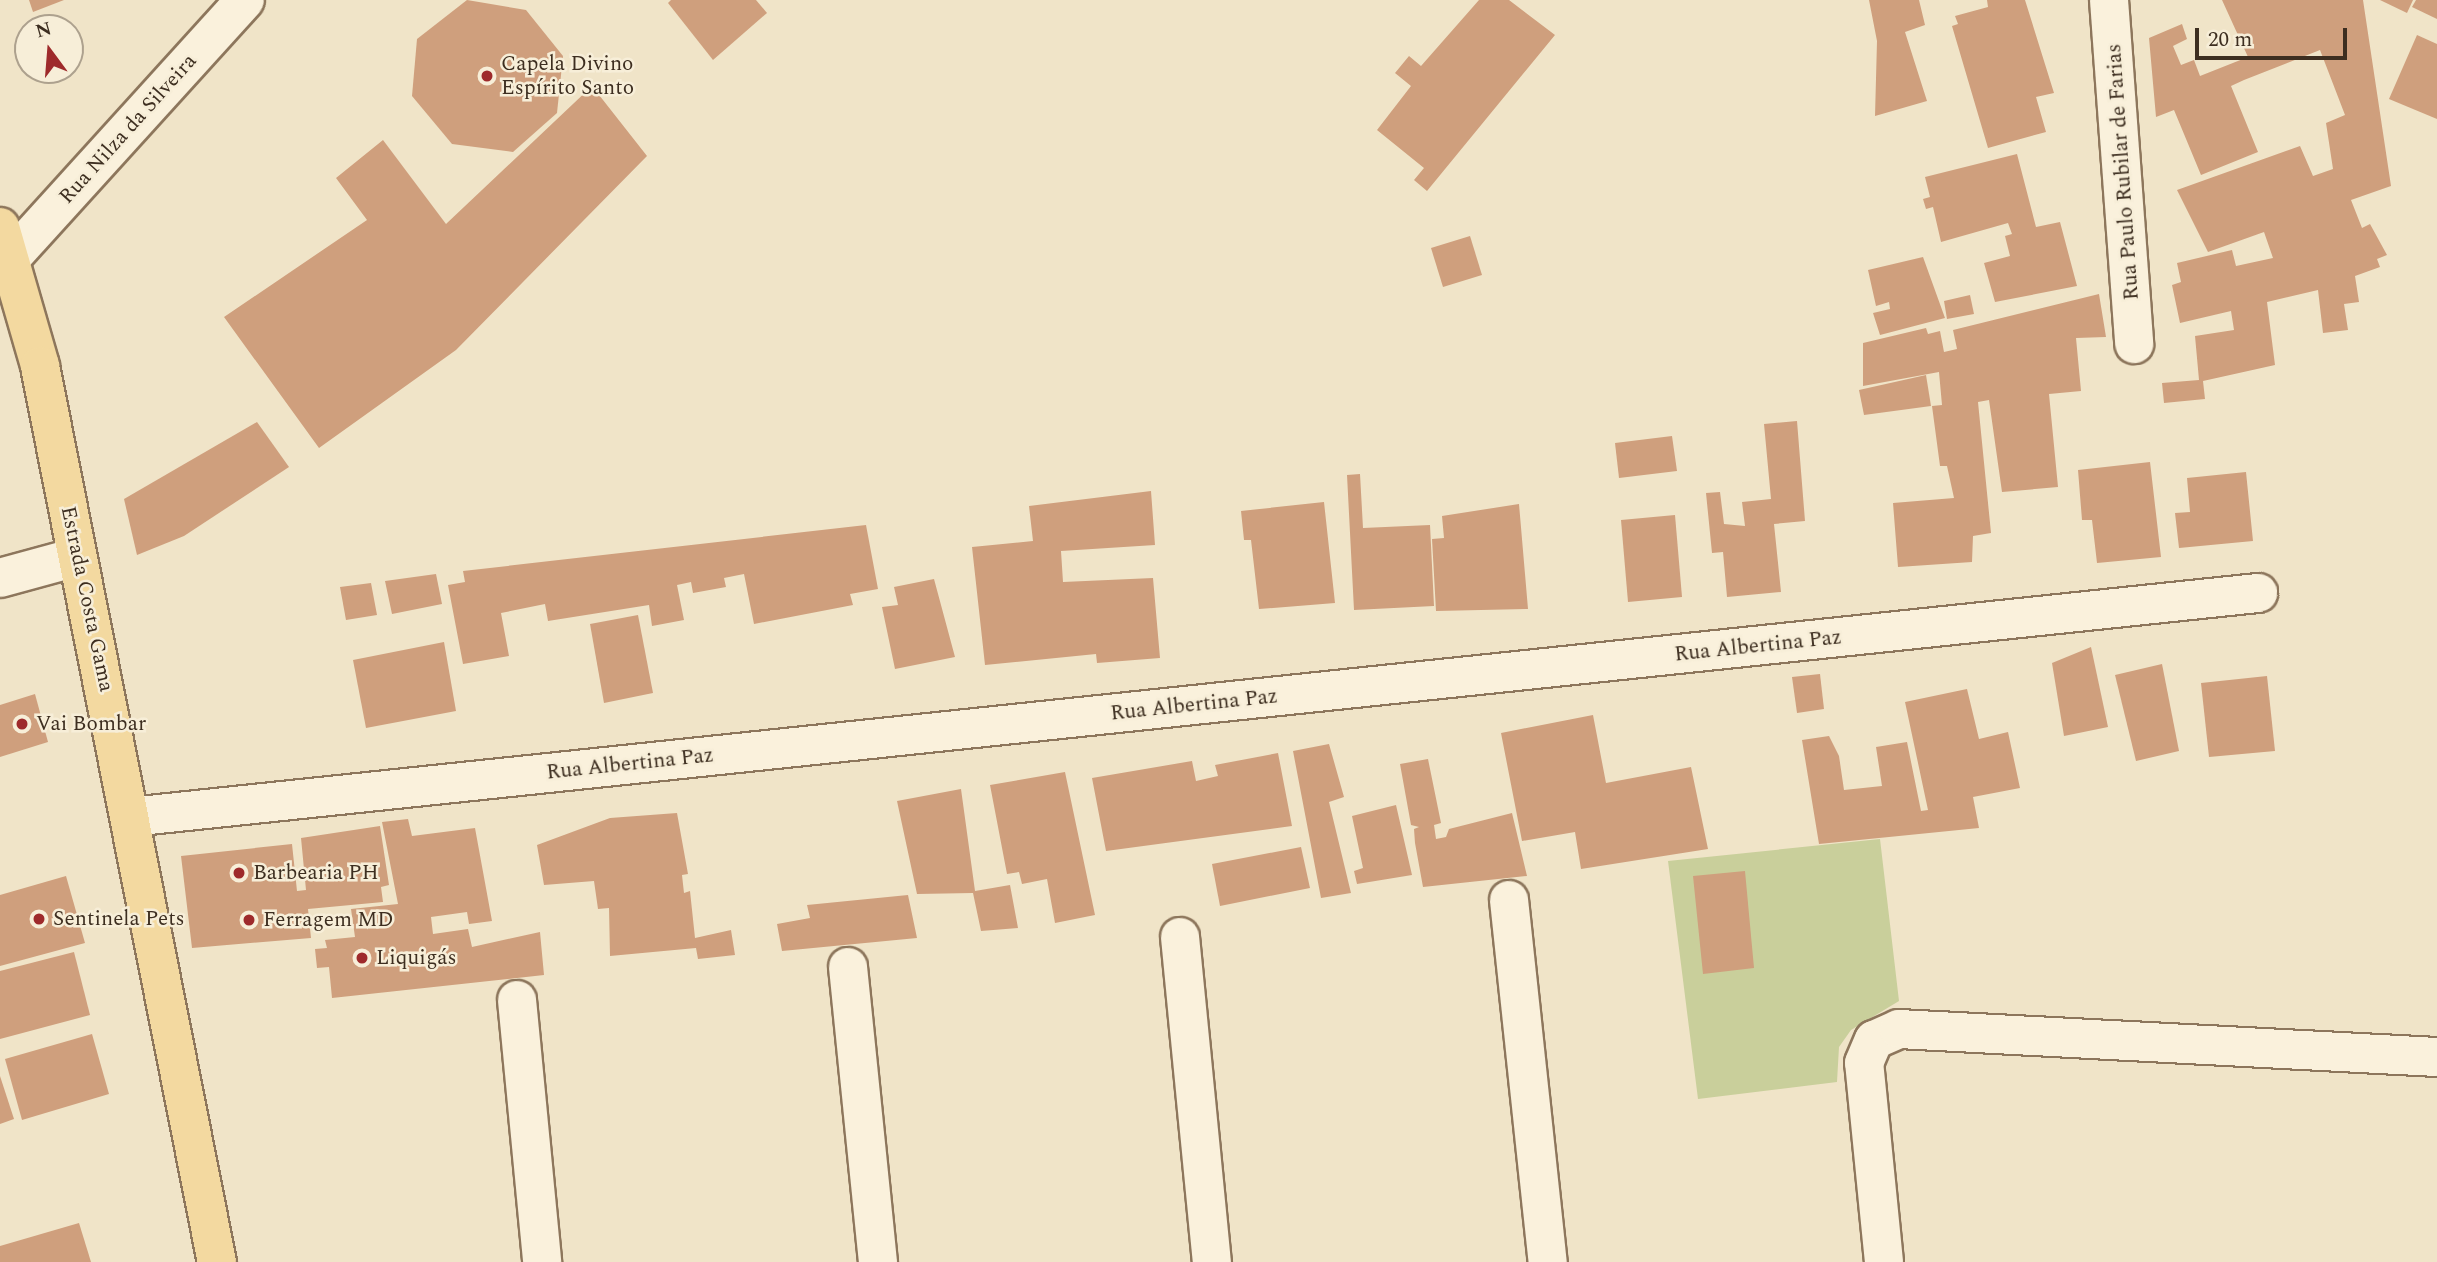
<!DOCTYPE html>
<meta charset="utf-8">
<style>
body{margin:0}
#map{position:relative;width:2437px;height:1262px;overflow:hidden;background:#f0e4c8;font-family:Spectral,serif}
div>[style]{position:absolute}
.green>*{inset:0;background:#c9cf9b}
.building>*{inset:0;background:#cf9f7d}
.roads{filter:drop-shadow(2px 0 #8d765c) drop-shadow(-2px 0 #8d765c) drop-shadow(0 2px #8d765c) drop-shadow(0 -2px #8d765c)}
.minor>*{height:38px;margin:-19px;padding:0 19px;transform-origin:19px;border-radius:19px;background:#faf1dc}
.major>*{height:38px;margin:-19px;padding:0 19px;transform-origin:19px;border-radius:19px;background:#f3d9a0}
.dots>*{width:19px;height:19px;translate:-50% -50%;box-sizing:border-box;border:4px solid #f7eed8;border-radius:50%}
span{translate:-50% -50%;white-space:nowrap;text-align:center;line-height:1.15;-webkit-text-stroke:5px #f7eed8;paint-order:stroke}
.poi-label{font-size:21px;color:#3d2e20}
.left{translate:0 -50%;text-align:left}
.street-label{font-size:21px;color:#3d2e20}
.north{position:absolute;left:14px;top:14px;width:70px;height:70px;box-sizing:border-box;background:#f7eed8;border:2px solid #ada18e;border-radius:50%;rotate:344deg;font-size:19px;font-weight:700;line-height:28px;text-align:center;color:#3d2e20}
.north::after{content:'';display:block;margin:auto;width:24px;height:32px;background:#9e2a2b;clip-path:polygon(50% 0,100% 100%,50% 72%,0 100%)}
.scale{position:absolute;left:2195px;top:28px;width:152px;height:32px;box-sizing:border-box;border:4px solid #3d2e20;border-top:0;padding-left:9px;font-size:21px;line-height:24px;white-space:nowrap;color:#3d2e20;-webkit-text-stroke:5px #f7eed8;paint-order:stroke}
</style>
<div id="map">
<div class="green">
<div style="clip-path:polygon(1880px 839px,1899px 1001px,1851px 1030px,1839px 1047px,1837px 1082px,1698px 1099px,1668px 861px)"></div>
</div>
<div class="building">
<div style="clip-path:polygon(29px 0,64px 0,33px 12px)"></div>
<div style="clip-path:polygon(467px 0,526px 10px,563px 56px,557px 113px,513px 152px,452px 144px,412px 96px,417px 39px)"></div>
<div style="clip-path:polygon(671px 0,756px 0,767px 13px,713px 60px,668px 3px)"></div>
<div style="clip-path:polygon(1479px 0,1509px 0,1555px 35px,1427px 191px,1414px 180px,1424px 168px,1377px 130px,1411px 86px,1395px 73px,1409px 56px,1421px 66px)"></div>
<div style="clip-path:polygon(1869px 0,1919px 0,1925px 25px,1905px 32px,1927px 101px,1875px 116px,1877px 41px)"></div>
<div style="clip-path:polygon(1987px 0,2025px 0,2054px 93px,2036px 97px,2046px 132px,1988px 148px,1952px 26px,1958px 24px,1955px 16px,1988px 7px)"></div>
<div style="clip-path:polygon(2222px 0,2363px 0,2391px 186px,2351px 200px,2362px 228px,2370px 224px,2387px 255px,2377px 259px,2380px 267px,2355px 276px,2359px 302px,2344px 304px,2348px 330px,2323px 333px,2318px 290px,2267px 302px,2275px 365px,2203px 381px,2205px 399px,2164px 403px,2162px 383px,2199px 380px,2195px 336px,2234px 330px,2231px 311px,2180px 323px,2172px 285px,2181px 282px,2177px 263px,2232px 250px,2236px 266px,2273px 258px,2264px 232px,2208px 252px,2177px 190px,2300px 146px,2313px 176px,2333px 169px,2326px 123px,2345px 115px,2320px 50px,2244px 80px,2231px 86px,2258px 152px,2201px 175px,2174px 110px,2156px 117px,2149px 38px,2182px 24px,2187px 39px,2173px 46px,2181px 65px,2194px 60px,2200px 76px,2248px 57px)"></div>
<div style="clip-path:polygon(2380px 0,2413px 0,2407px 13px)"></div>
<div style="clip-path:polygon(2416px 0,2437px 0,2437px 19px,2412px 7px)"></div>
<div style="clip-path:polygon(2417px 35px,2437px 44px,2437px 119px,2389px 99px)"></div>
<div style="clip-path:polygon(592px 86px,647px 156px,456px 350px,319px 448px,224px 317px,367px 220px,336px 178px,383px 140px,446px 224px)"></div>
<div style="clip-path:polygon(2017px 154px,2036px 227px,2060px 222px,2077px 286px,1995px 302px,1984px 263px,2010px 256px,2005px 236px,2012px 234px,2008px 223px,1941px 242px,1933px 207px,1926px 209px,1923px 199px,1930px 197px,1925px 177px)"></div>
<div style="clip-path:polygon(1470px 236px,1482px 275px,1443px 287px,1431px 248px)"></div>
<div style="clip-path:polygon(1923px 257px,1945px 318px,1880px 335px,1873px 313px,1890px 309px,1889px 302px,1876px 306px,1868px 270px)"></div>
<div style="clip-path:polygon(2099px 294px,2106px 337px,2076px 338px,2081px 391px,2049px 394px,2058px 487px,2002px 492px,1989px 400px,1978px 402px,1991px 533px,1973px 536px,1972px 562px,1898px 567px,1893px 503px,1954px 498px,1947px 466px,1940px 466px,1932px 406px,1942px 405px,1939px 372px,1863px 386px,1863px 343px,1926px 328px,1928px 334px,1940px 331px,1944px 352px,1957px 349px,1953px 330px)"></div>
<div style="clip-path:polygon(1970px 295px,1974px 314px,1947px 319px,1944px 301px)"></div>
<div style="clip-path:polygon(1926px 375px,1931px 406px,1864px 415px,1859px 390px)"></div>
<div style="clip-path:polygon(1797px 421px,1805px 521px,1774px 524px,1781px 592px,1727px 597px,1723px 552px,1712px 553px,1706px 493px,1720px 492px,1724px 524px,1745px 526px,1742px 502px,1771px 499px,1764px 424px)"></div>
<div style="clip-path:polygon(257px 422px,289px 467px,184px 536px,137px 555px,124px 499px)"></div>
<div style="clip-path:polygon(1672px 436px,1677px 471px,1619px 478px,1615px 443px)"></div>
<div style="clip-path:polygon(2150px 462px,2161px 557px,2097px 563px,2092px 520px,2082px 520px,2078px 470px)"></div>
<div style="clip-path:polygon(2246px 472px,2253px 541px,2179px 548px,2175px 513px,2190px 512px,2187px 478px)"></div>
<div style="clip-path:polygon(1360px 474px,1363px 528px,1430px 525px,1434px 606px,1354px 610px,1347px 475px)"></div>
<div style="clip-path:polygon(1151px 491px,1155px 545px,1061px 551px,1063px 582px,1153px 578px,1160px 658px,1097px 663px,1096px 654px,985px 665px,972px 547px,1033px 541px,1029px 506px)"></div>
<div style="clip-path:polygon(1324px 502px,1335px 603px,1259px 609px,1251px 540px,1244px 540px,1241px 511px)"></div>
<div style="clip-path:polygon(1519px 504px,1528px 609px,1436px 611px,1432px 539px,1444px 538px,1442px 516px)"></div>
<div style="clip-path:polygon(1675px 515px,1682px 597px,1628px 602px,1621px 520px)"></div>
<div style="clip-path:polygon(866px 525px,878px 589px,850px 594px,853px 605px,754px 624px,744px 574px,724px 578px,726px 587px,693px 593px,691px 582px,677px 585px,684px 620px,652px 626px,649px 605px,548px 621px,545px 604px,501px 613px,509px 656px,463px 664px,448px 585px,465px 582px,463px 571px)"></div>
<div style="clip-path:polygon(436px 574px,442px 604px,392px 614px,385px 581px)"></div>
<div style="clip-path:polygon(934px 579px,955px 657px,895px 669px,882px 607px,898px 605px,894px 587px)"></div>
<div style="clip-path:polygon(371px 583px,377px 615px,346px 620px,340px 587px)"></div>
<div style="clip-path:polygon(638px 615px,653px 693px,604px 703px,590px 624px)"></div>
<div style="clip-path:polygon(444px 642px,456px 711px,366px 728px,353px 660px)"></div>
<div style="clip-path:polygon(2091px 647px,2108px 727px,2064px 736px,2052px 663px)"></div>
<div style="clip-path:polygon(2162px 664px,2179px 751px,2136px 761px,2115px 675px)"></div>
<div style="clip-path:polygon(1820px 674px,1824px 709px,1797px 713px,1792px 677px)"></div>
<div style="clip-path:polygon(2267px 676px,2275px 751px,2209px 757px,2201px 683px)"></div>
<div style="clip-path:polygon(1967px 689px,1979px 739px,2008px 732px,2020px 788px,1973px 797px,1979px 828px,1819px 844px,1802px 740px,1829px 736px,1839px 756px,1844px 790px,1882px 786px,1876px 747px,1907px 742px,1921px 811px,1928px 810px,1905px 702px)"></div>
<div style="clip-path:polygon(35px 694px,48px 742px,0 757px,0 705px)"></div>
<div style="clip-path:polygon(1593px 715px,1606px 783px,1691px 767px,1708px 849px,1581px 869px,1575px 832px,1522px 841px,1501px 733px)"></div>
<div style="clip-path:polygon(1329px 744px,1344px 797px,1329px 802px,1351px 893px,1321px 898px,1293px 751px)"></div>
<div style="clip-path:polygon(1278px 753px,1292px 826px,1106px 851px,1092px 778px,1192px 761px,1196px 781px,1218px 776px,1215px 765px)"></div>
<div style="clip-path:polygon(1428px 759px,1441px 823px,1434px 825px,1436px 839px,1446px 837px,1449px 829px,1512px 813px,1527px 876px,1423px 887px,1415px 843px,1414px 829px,1419px 827px,1411px 825px,1400px 764px)"></div>
<div style="clip-path:polygon(1065px 772px,1095px 915px,1055px 923px,1047px 879px,1022px 884px,1019px 872px,1007px 874px,990px 785px)"></div>
<div style="clip-path:polygon(961px 789px,975px 891px,1010px 885px,1018px 928px,981px 931px,973px 893px,917px 894px,897px 801px)"></div>
<div style="clip-path:polygon(1396px 805px,1412px 875px,1357px 884px,1354px 871px,1363px 868px,1352px 816px)"></div>
<div style="clip-path:polygon(677px 813px,688px 874px,682px 875px,684px 893px,690px 891px,695px 938px,731px 930px,735px 955px,698px 959px,696px 948px,610px 956px,609px 908px,598px 909px,594px 881px,544px 885px,537px 845px,610px 818px)"></div>
<div style="clip-path:polygon(408px 819px,412px 836px,475px 828px,492px 921px,469px 924px,467px 912px,431px 917px,433px 934px,468px 929px,472px 947px,540px 932px,544px 975px,332px 998px,329px 967px,317px 968px,315px 949px,327px 948px,325px 940px,355px 937px,351px 909px,398px 904px,382px 822px)"></div>
<div style="clip-path:polygon(380px 826px,389px 885px,381px 887px,383px 902px,308px 909px,311px 938px,192px 948px,181px 856px,292px 844px,297px 891px,306px 890px,301px 838px)"></div>
<div style="clip-path:polygon(1301px 847px,1310px 888px,1220px 906px,1212px 864px)"></div>
<div style="clip-path:polygon(1745px 871px,1754px 968px,1703px 974px,1693px 876px)"></div>
<div style="clip-path:polygon(66px 876px,85px 943px,0 966px,0 895px)"></div>
<div style="clip-path:polygon(908px 895px,917px 938px,782px 951px,777px 924px,810px 918px,807px 905px)"></div>
<div style="clip-path:polygon(74px 952px,90px 1015px,0 1039px,0 971px)"></div>
<div style="clip-path:polygon(92px 1034px,109px 1094px,22px 1120px,5px 1059px)"></div>
<div style="clip-path:polygon(0 1076px,14px 1119px,0 1124px)"></div>
<div style="clip-path:polygon(79px 1223px,91px 1262px,0 1262px,0 1246px)"></div>
</div>
<div class="roads">
<div class="minor">
<div style="left:2109px;top:0;width:345px;rotate:85.8deg"></div>
<div style="left:11px;top:258px;width:348px;rotate:-47.8deg"></div>
<div style="left:0;top:578px;width:80px;rotate:-15.3deg"></div>
<div style="left:130px;top:817px;width:2140px;rotate:-6.01deg"></div>
<div style="left:1509px;top:900px;width:364px;rotate:83.9deg"></div>
<div style="left:1180px;top:937px;width:327px;rotate:84.4deg"></div>
<div style="left:848px;top:967px;width:297px;rotate:84.2deg"></div>
<div style="left:517px;top:1000px;width:263px;rotate:84.5deg"></div>
<div style="left:1884px;top:1262px;width:200px;rotate:-95.7deg"></div>
<div style="left:1864px;top:1063px;width:25px;rotate:-67deg"></div>
<div style="left:1874px;top:1040px;width:27px;rotate:-24deg"></div>
<div style="left:1899px;top:1029px;width:539px;rotate:2.98deg"></div>
</div>
<div class="major">
<div style="left:0;top:227px;width:145px;rotate:73.9deg"></div>
<div style="left:40px;top:366px;width:913px;rotate:78.83deg"></div>
</div>
</div>
<div class="dots">
<div style="left:487px;top:76px;background:#9e2a2b"></div>
<div style="left:22px;top:724px;background:#9e2a2b"></div>
<div style="left:239px;top:873px;background:#9e2a2b"></div>
<div style="left:39px;top:919px;background:#9e2a2b"></div>
<div style="left:249px;top:920px;background:#9e2a2b"></div>
<div style="left:362px;top:958px;background:#9e2a2b"></div>
</div>
<div class="poi-label">
<span class="left" style="left:501px;top:76px">Capela Divino<br>Espírito Santo</span>
<span class="left" style="left:36px;top:724px">Vai Bombar</span>
<span class="left" style="left:253px;top:873px">Barbearia PH</span>
<span class="left" style="left:53px;top:919px">Sentinela Pets</span>
<span class="left" style="left:263px;top:920px">Ferragem MD</span>
<span class="left" style="left:376px;top:958px">Liquigás</span>
</div>
<div class="street-label">
<span style="left:128px;top:129px;rotate:-48deg">Rua Nilza da Silveira</span>
<span style="left:2123px;top:172px;rotate:-94deg">Rua Paulo Rubilar de Farias</span>
<span style="left:87px;top:599px;rotate:78deg">Estrada Costa Gama</span>
<span style="left:1758px;top:646px;rotate:-6deg">Rua Albertina Paz</span>
<span style="left:1194px;top:705px;rotate:-6deg">Rua Albertina Paz</span>
<span style="left:630px;top:764px;rotate:-6deg">Rua Albertina Paz</span>
</div>
<div class="north">N</div>
<div class="scale">20 m</div>
</div>
